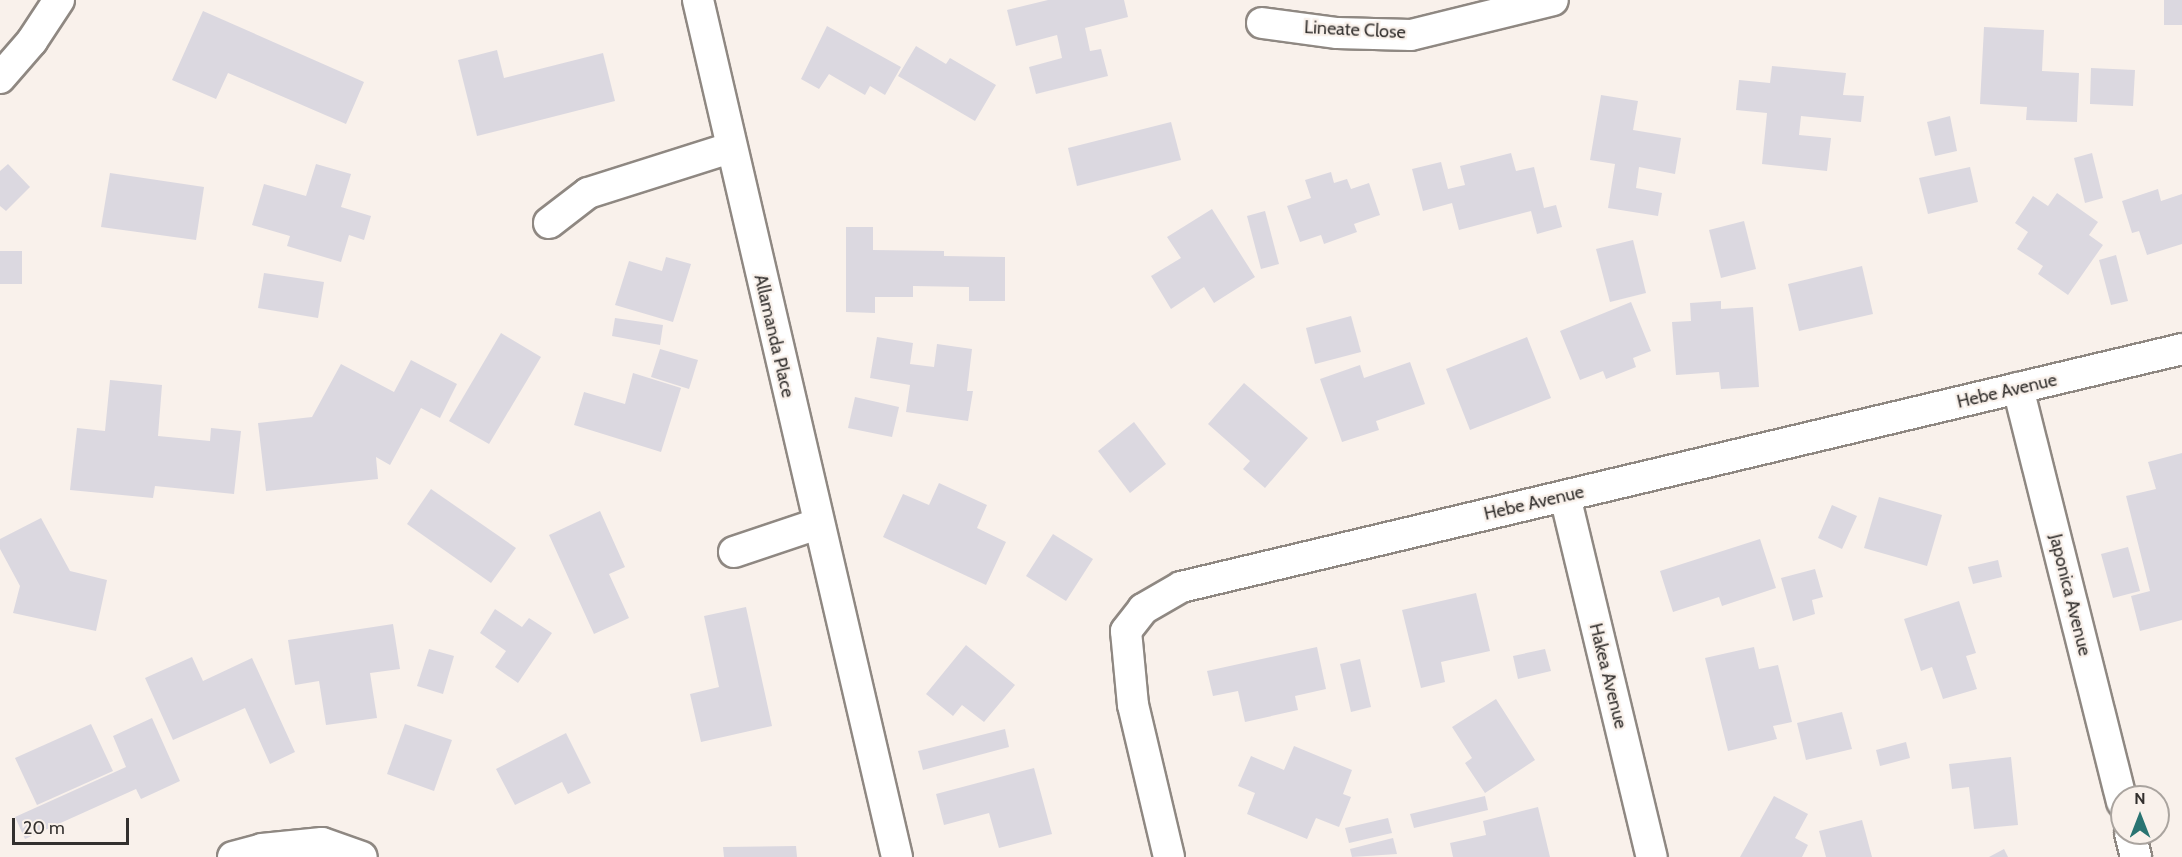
<!DOCTYPE html>
<style>
body{margin:0}
#map{position:relative;width:2182px;height:857px;overflow:hidden;background:#f9f1eb;font-family:Cabin,sans-serif}
div>[style]{position:absolute}
.building>*{inset:0;background:#dbd8e0}
.roads{filter:drop-shadow(2px 0 #8f8882) drop-shadow(-2px 0 #8f8882) drop-shadow(0 2px #8f8882) drop-shadow(0 -2px #8f8882)}
.minor>*{height:30px;margin:-15px;padding:0 15px;transform-origin:15px;border-radius:15px;background:#fff}
span{translate:-50% -50%;white-space:nowrap;text-align:center;line-height:1.15;-webkit-text-stroke:4.5px #f9f1eb;paint-order:stroke}
.street-label{font-size:18px;color:#33302e}
.north{position:absolute;left:2110px;top:785px;width:60px;height:60px;box-sizing:border-box;background:#f9f1eb;border:2px solid #aaa49f;border-radius:50%;rotate:0deg;font-size:16px;font-weight:700;line-height:24px;text-align:center;color:#33302e}
.north::after{content:'';display:block;margin:auto;width:21px;height:27px;background:#2a7472;clip-path:polygon(50% 0,100% 100%,50% 72%,0 100%)}
.scale{position:absolute;left:12px;top:818px;width:117px;height:27px;box-sizing:border-box;border:3px solid #33302e;border-top:0;padding-left:8px;font-size:18px;line-height:21px;white-space:nowrap;color:#33302e;-webkit-text-stroke:4px #f9f1eb;paint-order:stroke}
</style>
<div id="map">
<div class="building">
<div style="clip-path:polygon(1048px 0,1124px 0,1128px 17px,1085px 28px,1090px 51px,1101px 49px,1108px 76px,1036px 94px,1029px 67px,1062px 58px,1057px 35px,1016px 46px,1007px 10px)"></div>
<div style="clip-path:polygon(2164px 0,2182px 0,2182px 25px,2164px 25px)"></div>
<div style="clip-path:polygon(203px 11px,364px 82px,346px 124px,228px 73px,216px 99px,172px 80px)"></div>
<div style="clip-path:polygon(827px 26px,901px 67px,885px 95px,870px 86px,865px 95px,829px 74px,819px 89px,801px 79px)"></div>
<div style="clip-path:polygon(1984px 27px,2044px 30px,2042px 71px,2079px 73px,2077px 122px,2026px 120px,2027px 107px,1980px 104px)"></div>
<div style="clip-path:polygon(916px 46px,946px 64px,950px 58px,996px 85px,975px 121px,898px 76px)"></div>
<div style="clip-path:polygon(497px 50px,504px 78px,603px 53px,615px 101px,477px 136px,458px 60px)"></div>
<div style="clip-path:polygon(1772px 66px,1846px 73px,1843px 95px,1864px 96px,1861px 122px,1801px 116px,1799px 135px,1831px 138px,1827px 171px,1762px 164px,1767px 113px,1736px 110px,1739px 80px,1770px 83px)"></div>
<div style="clip-path:polygon(2091px 68px,2135px 70px,2133px 106px,2090px 104px)"></div>
<div style="clip-path:polygon(1601px 95px,1638px 101px,1633px 130px,1681px 138px,1675px 174px,1639px 167px,1636px 188px,1662px 193px,1658px 216px,1608px 208px,1615px 164px,1590px 160px)"></div>
<div style="clip-path:polygon(1950px 116px,1957px 151px,1935px 156px,1927px 122px)"></div>
<div style="clip-path:polygon(1171px 122px,1181px 160px,1077px 186px,1068px 148px)"></div>
<div style="clip-path:polygon(1511px 153px,1516px 171px,1534px 167px,1544px 208px,1556px 205px,1562px 227px,1537px 234px,1531px 211px,1459px 230px,1452px 203px,1423px 211px,1412px 169px,1441px 162px,1448px 189px,1465px 185px,1460px 166px)"></div>
<div style="clip-path:polygon(2092px 153px,2103px 198px,2085px 203px,2074px 158px)"></div>
<div style="clip-path:polygon(8px 164px,30px 187px,6px 211px,0 206px,0 171px)"></div>
<div style="clip-path:polygon(316px 164px,351px 174px,341px 207px,371px 216px,364px 240px,349px 235px,341px 262px,287px 246px,290px 236px,252px 225px,264px 184px,306px 196px)"></div>
<div style="clip-path:polygon(1970px 167px,1978px 202px,1928px 214px,1919px 178px)"></div>
<div style="clip-path:polygon(1331px 172px,1334px 183px,1347px 179px,1351px 189px,1369px 183px,1380px 215px,1354px 224px,1357px 232px,1324px 244px,1321px 235px,1300px 242px,1287px 206px,1311px 198px,1305px 180px)"></div>
<div style="clip-path:polygon(110px 173px,204px 187px,196px 240px,101px 227px)"></div>
<div style="clip-path:polygon(2158px 189px,2161px 201px,2182px 194px,2182px 244px,2147px 255px,2139px 231px,2132px 233px,2122px 201px)"></div>
<div style="clip-path:polygon(2057px 193px,2098px 222px,2089px 235px,2103px 245px,2068px 295px,2038px 274px,2043px 266px,2017px 249px,2028px 232px,2015px 223px,2033px 196px,2048px 206px)"></div>
<div style="clip-path:polygon(1212px 209px,1255px 277px,1214px 303px,1204px 287px,1171px 309px,1151px 276px,1181px 258px,1167px 237px)"></div>
<div style="clip-path:polygon(1265px 211px,1279px 264px,1261px 269px,1247px 216px)"></div>
<div style="clip-path:polygon(1744px 221px,1756px 269px,1721px 278px,1709px 230px)"></div>
<div style="clip-path:polygon(846px 227px,873px 227px,873px 250px,944px 251px,944px 256px,1005px 257px,1005px 301px,969px 301px,969px 287px,913px 286px,913px 297px,875px 297px,875px 313px,846px 312px)"></div>
<div style="clip-path:polygon(1633px 240px,1646px 293px,1610px 302px,1596px 249px)"></div>
<div style="clip-path:polygon(0 251px,22px 251px,22px 284px,0 284px)"></div>
<div style="clip-path:polygon(2116px 255px,2128px 301px,2111px 305px,2099px 260px)"></div>
<div style="clip-path:polygon(666px 257px,691px 264px,673px 322px,615px 305px,629px 261px,662px 271px)"></div>
<div style="clip-path:polygon(1862px 266px,1873px 314px,1799px 331px,1788px 284px)"></div>
<div style="clip-path:polygon(264px 273px,324px 282px,318px 318px,258px 308px)"></div>
<div style="clip-path:polygon(1721px 301px,1721px 309px,1753px 307px,1759px 387px,1721px 389px,1719px 372px,1676px 375px,1672px 322px,1691px 321px,1690px 303px)"></div>
<div style="clip-path:polygon(1631px 302px,1651px 351px,1633px 358px,1636px 367px,1606px 379px,1603px 371px,1580px 380px,1560px 331px)"></div>
<div style="clip-path:polygon(1351px 316px,1361px 352px,1315px 364px,1306px 328px)"></div>
<div style="clip-path:polygon(615px 318px,663px 325px,660px 345px,612px 336px)"></div>
<div style="clip-path:polygon(501px 333px,541px 357px,489px 444px,449px 421px)"></div>
<div style="clip-path:polygon(877px 337px,913px 343px,910px 364px,934px 367px,937px 344px,972px 349px,967px 391px,973px 391px,968px 421px,906px 412px,910px 385px,870px 378px)"></div>
<div style="clip-path:polygon(1527px 337px,1551px 398px,1470px 430px,1446px 369px)"></div>
<div style="clip-path:polygon(660px 349px,698px 360px,689px 389px,651px 377px)"></div>
<div style="clip-path:polygon(411px 360px,457px 384px,440px 418px,421px 408px,390px 465px,376px 457px,378px 479px,266px 491px,258px 423px,312px 417px,341px 364px,394px 392px)"></div>
<div style="clip-path:polygon(1410px 362px,1425px 404px,1376px 421px,1379px 430px,1342px 442px,1320px 379px,1360px 365px,1364px 378px)"></div>
<div style="clip-path:polygon(633px 373px,681px 388px,661px 452px,574px 425px,584px 392px,625px 404px)"></div>
<div style="clip-path:polygon(110px 380px,162px 385px,158px 436px,210px 441px,211px 428px,241px 431px,234px 494px,155px 486px,153px 498px,70px 490px,77px 428px,105px 431px)"></div>
<div style="clip-path:polygon(1244px 383px,1308px 438px,1265px 488px,1243px 469px,1250px 461px,1208px 424px)"></div>
<div style="clip-path:polygon(855px 397px,899px 407px,892px 437px,848px 428px)"></div>
<div style="clip-path:polygon(1134px 422px,1166px 464px,1130px 493px,1098px 451px)"></div>
<div style="clip-path:polygon(2182px 453px,2182px 620px,2140px 631px,2131px 596px,2150px 591px,2126px 496px,2156px 489px,2148px 462px)"></div>
<div style="clip-path:polygon(939px 483px,987px 505px,977px 528px,1006px 542px,986px 585px,883px 537px,903px 494px,929px 505px)"></div>
<div style="clip-path:polygon(431px 489px,516px 548px,491px 583px,407px 524px)"></div>
<div style="clip-path:polygon(1879px 497px,1942px 515px,1927px 566px,1864px 548px)"></div>
<div style="clip-path:polygon(1832px 505px,1857px 516px,1842px 549px,1818px 538px)"></div>
<div style="clip-path:polygon(600px 511px,625px 567px,609px 574px,629px 618px,594px 634px,549px 535px)"></div>
<div style="clip-path:polygon(41px 518px,70px 571px,107px 580px,96px 631px,13px 613px,20px 586px,0 549px,0 539px)"></div>
<div style="clip-path:polygon(1053px 534px,1093px 559px,1066px 601px,1026px 576px)"></div>
<div style="clip-path:polygon(1760px 539px,1776px 588px,1722px 606px,1719px 597px,1673px 612px,1660px 571px)"></div>
<div style="clip-path:polygon(2128px 547px,2140px 591px,2113px 598px,2101px 554px)"></div>
<div style="clip-path:polygon(1998px 560px,2002px 577px,1973px 584px,1968px 567px)"></div>
<div style="clip-path:polygon(1815px 569px,1823px 597px,1812px 600px,1815px 614px,1793px 621px,1781px 578px)"></div>
<div style="clip-path:polygon(1476px 593px,1490px 651px,1441px 662px,1445px 682px,1421px 688px,1402px 610px)"></div>
<div style="clip-path:polygon(1959px 601px,1976px 653px,1966px 656px,1977px 689px,1943px 699px,1932px 667px,1921px 671px,1904px 619px)"></div>
<div style="clip-path:polygon(746px 607px,772px 726px,701px 742px,690px 694px,719px 687px,704px 616px)"></div>
<div style="clip-path:polygon(495px 609px,522px 627px,529px 618px,552px 633px,518px 683px,495px 667px,506px 651px,480px 633px)"></div>
<div style="clip-path:polygon(393px 624px,400px 669px,370px 673px,377px 718px,326px 725px,319px 681px,295px 685px,288px 640px)"></div>
<div style="clip-path:polygon(966px 645px,1015px 685px,984px 722px,962px 705px,953px 716px,926px 694px)"></div>
<div style="clip-path:polygon(1317px 647px,1326px 689px,1295px 696px,1298px 710px,1245px 722px,1238px 691px,1213px 696px,1207px 671px)"></div>
<div style="clip-path:polygon(1754px 647px,1759px 669px,1778px 665px,1792px 722px,1773px 726px,1777px 739px,1728px 751px,1705px 658px)"></div>
<div style="clip-path:polygon(429px 649px,454px 656px,443px 694px,417px 686px)"></div>
<div style="clip-path:polygon(1545px 649px,1551px 671px,1518px 679px,1513px 656px)"></div>
<div style="clip-path:polygon(192px 657px,203px 681px,252px 658px,295px 752px,270px 764px,245px 708px,173px 740px,145px 678px)"></div>
<div style="clip-path:polygon(1360px 659px,1371px 707px,1351px 712px,1340px 664px)"></div>
<div style="clip-path:polygon(1496px 699px,1535px 760px,1485px 793px,1465px 763px,1472px 758px,1452px 727px)"></div>
<div style="clip-path:polygon(1842px 712px,1852px 749px,1806px 760px,1797px 723px)"></div>
<div style="clip-path:polygon(152px 718px,180px 781px,141px 799px,136px 789px,25px 839px,15px 817px,126px 767px,113px 736px)"></div>
<div style="clip-path:polygon(91px 724px,113px 771px,37px 805px,15px 758px)"></div>
<div style="clip-path:polygon(405px 724px,452px 740px,434px 791px,387px 774px)"></div>
<div style="clip-path:polygon(1005px 729px,1009px 747px,923px 770px,918px 751px)"></div>
<div style="clip-path:polygon(566px 733px,591px 783px,568px 794px,562px 782px,515px 805px,496px 769px)"></div>
<div style="clip-path:polygon(1906px 742px,1910px 758px,1880px 766px,1876px 750px)"></div>
<div style="clip-path:polygon(1294px 746px,1352px 770px,1343px 794px,1351px 797px,1339px 827px,1316px 818px,1307px 839px,1247px 814px,1255px 793px,1238px 786px,1251px 756px,1284px 770px)"></div>
<div style="clip-path:polygon(2011px 757px,2018px 825px,1974px 829px,1969px 787px,1952px 789px,1949px 764px)"></div>
<div style="clip-path:polygon(1034px 768px,1052px 834px,999px 848px,989px 813px,944px 825px,936px 794px)"></div>
<div style="clip-path:polygon(1485px 796px,1488px 810px,1414px 828px,1410px 814px)"></div>
<div style="clip-path:polygon(1774px 796px,1808px 814px,1795px 838px,1808px 845px,1802px 857px,1740px 857px)"></div>
<div style="clip-path:polygon(1538px 807px,1550px 857px,1453px 857px,1450px 843px,1486px 835px,1483px 821px)"></div>
<div style="clip-path:polygon(1388px 818px,1392px 833px,1349px 843px,1345px 828px)"></div>
<div style="clip-path:polygon(1862px 820px,1872px 857px,1826px 857px,1819px 831px)"></div>
<div style="clip-path:polygon(1393px 838px,1397px 854px,1352px 857px,1350px 849px)"></div>
<div style="clip-path:polygon(796px 846px,797px 857px,724px 857px,723px 847px)"></div>
<div style="clip-path:polygon(2004px 849px,2008px 857px,1989px 857px)"></div>
</div>
<div class="roads">
<div class="minor">
<div style="left:698px;top:0;width:880px;rotate:76.93deg"></div>
<div style="left:1262px;top:23px;width:76px;rotate:7.6deg"></div>
<div style="left:1337px;top:33px;width:74px;rotate:1.5deg"></div>
<div style="left:1411px;top:35px;width:146px;rotate:-13.8deg"></div>
<div style="left:0;top:78px;width:49px;rotate:-49.1deg"></div>
<div style="left:32px;top:41px;width:49px;rotate:-56.6deg"></div>
<div style="left:549px;top:223px;width:49px;rotate:-37.6deg"></div>
<div style="left:588px;top:193px;width:149px;rotate:-17.6deg"></div>
<div style="left:2018px;top:388px;width:427px;rotate:75.9deg"></div>
<div style="left:1565px;top:496px;width:371px;rotate:76.5deg"></div>
<div style="left:734px;top:552px;width:88px;rotate:-18.6deg"></div>
<div style="left:2130px;top:833px;width:25px;rotate:76deg"></div>
<div style="left:233px;top:857px;width:30px;rotate:-15deg"></div>
<div style="left:262px;top:849px;width:60px;rotate:-5.7deg"></div>
<div style="left:322px;top:843px;width:42px;rotate:19.3deg"></div>
<div style="left:1169px;top:857px;width:156px;rotate:-103.3deg"></div>
<div style="left:1133px;top:705px;width:74px;rotate:-95.4deg"></div>
<div style="left:1126px;top:631px;width:28px;rotate:-52deg"></div>
<div style="left:1143px;top:609px;width:44px;rotate:-30.1deg"></div>
<div style="left:1181px;top:587px;width:1029px;rotate:-13.37deg"></div>
</div>
</div>
<div class="street-label">
<span style="left:1355px;top:30px;rotate:3deg">Lineate Close</span>
<span style="left:774px;top:336px;rotate:77deg">Allamanda Place</span>
<span style="left:2007px;top:391px;rotate:-13deg">Hebe Avenue</span>
<span style="left:1534px;top:503px;rotate:-13deg">Hebe Avenue</span>
<span style="left:2070px;top:595px;rotate:76deg">Japonica Avenue</span>
<span style="left:1608px;top:676px;rotate:76deg">Hakea Avenue</span>
</div>
<div class="north">N</div>
<div class="scale">20 m</div>
</div>
